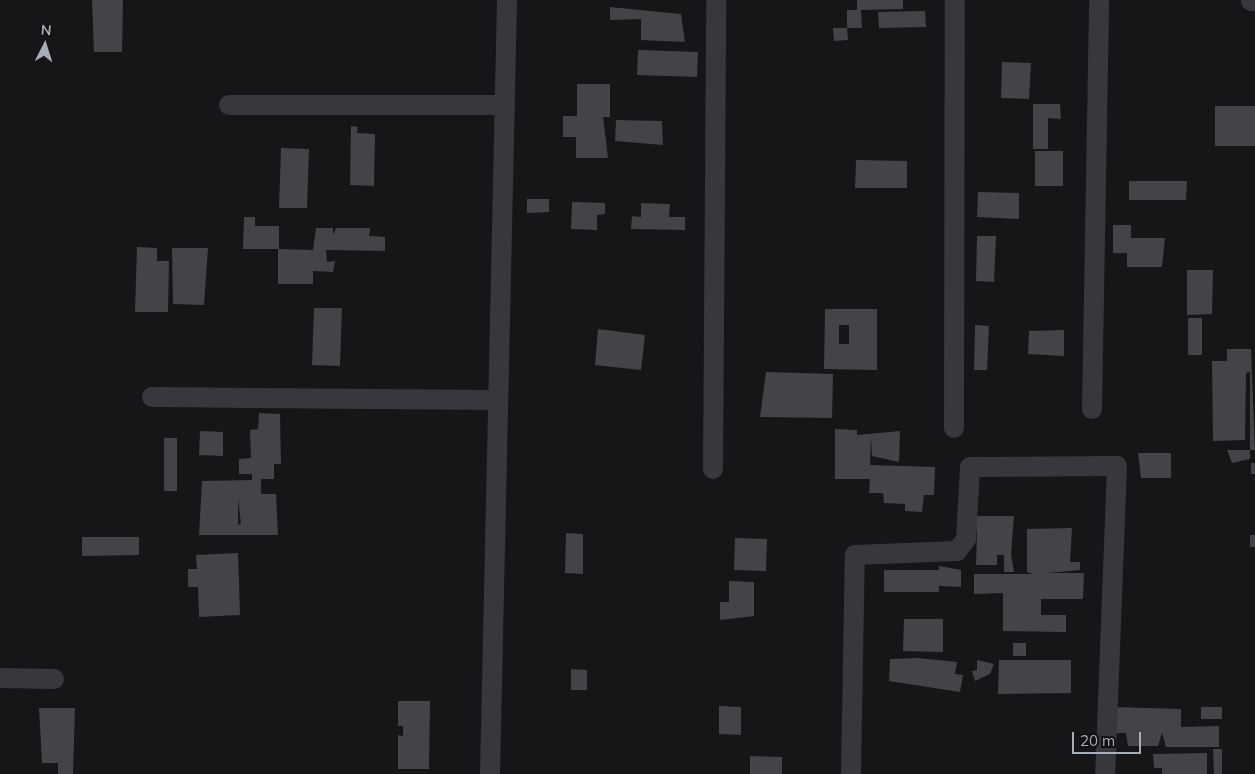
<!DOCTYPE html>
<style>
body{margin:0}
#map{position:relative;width:1255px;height:774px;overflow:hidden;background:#161618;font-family:Mulish,sans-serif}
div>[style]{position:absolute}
.building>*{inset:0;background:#424448}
.minor>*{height:20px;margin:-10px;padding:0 10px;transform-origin:10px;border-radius:10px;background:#37383d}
span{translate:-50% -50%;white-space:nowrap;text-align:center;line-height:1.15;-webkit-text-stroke:4px #111113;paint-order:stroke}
.north{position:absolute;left:20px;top:20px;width:50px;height:50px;-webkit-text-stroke:4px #111113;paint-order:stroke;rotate:5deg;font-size:14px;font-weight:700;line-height:20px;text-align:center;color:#a8aeb8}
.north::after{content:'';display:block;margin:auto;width:18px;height:22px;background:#a8aeb8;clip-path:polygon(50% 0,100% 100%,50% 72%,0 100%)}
.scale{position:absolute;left:1072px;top:732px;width:69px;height:22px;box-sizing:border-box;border:2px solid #a8aeb8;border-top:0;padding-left:6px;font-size:15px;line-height:18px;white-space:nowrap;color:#a8aeb8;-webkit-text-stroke:4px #111113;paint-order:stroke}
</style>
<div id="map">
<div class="building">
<div style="clip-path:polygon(92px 0,123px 0,122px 52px,94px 52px)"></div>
<div style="clip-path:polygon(857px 0,903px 0,903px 9px,861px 10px,862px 28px,847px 28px,848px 40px,834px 41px,833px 28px,847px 28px,847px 10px,857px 10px)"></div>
<div style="clip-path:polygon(610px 7px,681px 14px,685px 42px,641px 40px,641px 19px,610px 20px)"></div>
<div style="clip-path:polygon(925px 11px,926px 27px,879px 28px,878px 12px)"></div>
<div style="clip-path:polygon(638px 50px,698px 52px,697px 77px,637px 75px)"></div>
<div style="clip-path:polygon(1002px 62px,1031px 63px,1029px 99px,1001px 98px)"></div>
<div style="clip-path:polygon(577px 84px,610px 84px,610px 117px,603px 117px,608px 158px,576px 158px,576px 137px,563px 137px,563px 116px,577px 116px)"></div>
<div style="clip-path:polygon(1033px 104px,1060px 104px,1061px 119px,1048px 118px,1048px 149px,1033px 149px)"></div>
<div style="clip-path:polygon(1215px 106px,1255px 106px,1255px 146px,1215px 146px)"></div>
<div style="clip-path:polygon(616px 120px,662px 121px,663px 145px,615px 141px)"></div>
<div style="clip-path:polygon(351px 126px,358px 127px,357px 133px,375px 134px,374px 186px,350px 185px)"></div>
<div style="clip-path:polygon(281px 148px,309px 149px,307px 208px,279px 208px)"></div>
<div style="clip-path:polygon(1035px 151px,1063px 151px,1063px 186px,1035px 186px)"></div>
<div style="clip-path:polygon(856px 160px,907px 161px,907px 188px,855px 188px)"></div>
<div style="clip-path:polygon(1129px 181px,1187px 181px,1186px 200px,1129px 200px)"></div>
<div style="clip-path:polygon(978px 192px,1019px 193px,1019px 219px,977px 217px)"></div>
<div style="clip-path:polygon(527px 199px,549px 199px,549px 212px,527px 213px)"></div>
<div style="clip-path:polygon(572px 202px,605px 203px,605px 214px,597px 215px,597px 230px,571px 229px)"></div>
<div style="clip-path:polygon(641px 203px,670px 204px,669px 217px,685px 217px,685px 230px,631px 229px,632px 216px,641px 217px)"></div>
<div style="clip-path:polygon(244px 217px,255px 217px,255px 226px,279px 226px,279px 249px,243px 249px)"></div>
<div style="clip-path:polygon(1113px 225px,1131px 225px,1131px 238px,1165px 238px,1162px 267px,1127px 267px,1127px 253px,1113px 253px)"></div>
<div style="clip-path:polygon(316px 228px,333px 228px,333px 235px,336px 228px,370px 228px,369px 236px,385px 237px,385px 251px,326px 250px,327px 262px,335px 261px,333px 272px,313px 271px,313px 284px,278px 284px,278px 249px,313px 250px)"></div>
<div style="clip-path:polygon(977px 236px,996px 236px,994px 282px,976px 281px)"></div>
<div style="clip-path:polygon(137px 247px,157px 248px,157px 261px,169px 261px,168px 312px,135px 312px)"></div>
<div style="clip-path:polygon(172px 248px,208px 248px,204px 305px,173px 304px)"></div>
<div style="clip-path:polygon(1187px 270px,1213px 270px,1212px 314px,1187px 315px)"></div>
<div style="clip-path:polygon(314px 308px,342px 308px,340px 366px,312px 365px)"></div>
<div style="clip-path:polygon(evenodd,825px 309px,877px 309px,877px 370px,824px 369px,825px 309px,839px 325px,849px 325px,849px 344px,839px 344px,839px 325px)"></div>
<div style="clip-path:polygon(1188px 318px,1202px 318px,1202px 355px,1188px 355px)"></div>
<div style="clip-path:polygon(975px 325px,989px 326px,987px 370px,974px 370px)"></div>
<div style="clip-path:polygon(598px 329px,645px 335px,641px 370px,595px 365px)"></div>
<div style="clip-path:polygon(1064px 330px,1064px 356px,1028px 354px,1029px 331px)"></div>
<div style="clip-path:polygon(1227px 349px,1251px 349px,1255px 450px,1250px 450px,1250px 372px,1246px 373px,1245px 440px,1213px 441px,1212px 361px,1227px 361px)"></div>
<div style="clip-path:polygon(766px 372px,833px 374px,832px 418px,760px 417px)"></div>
<div style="clip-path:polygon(evenodd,259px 413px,280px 414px,281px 464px,274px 464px,274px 479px,261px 479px,261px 494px,276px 494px,278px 535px,199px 535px,202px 481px,252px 480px,252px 474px,239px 474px,239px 459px,251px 458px,250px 430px,258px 429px,259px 413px,238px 498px,241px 524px,238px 525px,238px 498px)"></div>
<div style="clip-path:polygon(835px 429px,857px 430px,857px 435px,900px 431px,899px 462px,872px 456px,871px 437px,870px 465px,935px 467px,934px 495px,924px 495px,922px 512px,905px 511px,905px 504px,884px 503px,883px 493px,869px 493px,870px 479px,835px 479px)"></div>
<div style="clip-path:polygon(200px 431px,223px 432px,223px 456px,199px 455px)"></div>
<div style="clip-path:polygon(164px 438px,177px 438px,177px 491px,164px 491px)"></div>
<div style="clip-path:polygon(1227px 450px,1250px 450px,1250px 459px,1232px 463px)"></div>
<div style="clip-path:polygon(1138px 453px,1171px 453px,1171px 478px,1141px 478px)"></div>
<div style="clip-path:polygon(1251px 463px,1255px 463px,1255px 474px,1251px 474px)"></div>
<div style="clip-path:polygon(972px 516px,1014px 516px,1011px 554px,1014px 572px,1004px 572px,1004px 555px,997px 555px,997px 565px,976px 565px,977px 530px,972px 530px)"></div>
<div style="clip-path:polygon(1072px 528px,1070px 562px,1080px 562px,1080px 570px,1047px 573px,1084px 573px,1083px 599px,1041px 599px,1041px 615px,1066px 615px,1066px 632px,1003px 631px,1003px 593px,974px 594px,974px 574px,1034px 574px,1027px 572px,1027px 529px)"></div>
<div style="clip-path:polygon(566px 533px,583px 534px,583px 574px,565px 573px)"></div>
<div style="clip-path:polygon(1250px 535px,1255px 535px,1255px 547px,1250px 547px)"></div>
<div style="clip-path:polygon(82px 537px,139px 537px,139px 555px,82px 556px)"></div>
<div style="clip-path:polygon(735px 538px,767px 539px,766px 571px,734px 570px)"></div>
<div style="clip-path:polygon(238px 553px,240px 615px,199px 617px,198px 587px,188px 587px,188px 569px,197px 569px,196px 555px)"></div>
<div style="clip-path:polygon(939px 566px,961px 570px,961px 587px,939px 586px,939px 592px,884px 592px,884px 570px,939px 570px)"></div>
<div style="clip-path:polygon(729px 581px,754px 582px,754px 616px,720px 620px,720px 602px,729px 602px)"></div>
<div style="clip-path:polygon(904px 619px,943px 619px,943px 652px,903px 651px)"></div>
<div style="clip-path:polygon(1013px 643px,1026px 643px,1026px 656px,1013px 656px)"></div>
<div style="clip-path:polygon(918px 658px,957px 662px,955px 674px,963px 675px,960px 692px,889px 681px,890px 659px)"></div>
<div style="clip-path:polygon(977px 660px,994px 664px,990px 674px,975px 681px,972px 671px,977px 670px)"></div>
<div style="clip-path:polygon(999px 660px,1071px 660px,1071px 693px,998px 694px)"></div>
<div style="clip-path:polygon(571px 669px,587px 670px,587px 690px,571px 690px)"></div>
<div style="clip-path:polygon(398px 701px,430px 701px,429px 769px,398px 769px,398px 735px,403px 736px,403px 726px,398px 726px)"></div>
<div style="clip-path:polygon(719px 706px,741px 707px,741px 735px,719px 734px)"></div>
<div style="clip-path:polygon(1112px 707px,1181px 709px,1181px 727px,1219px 726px,1219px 747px,1166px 747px,1162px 733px,1158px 746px,1128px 746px,1126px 733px,1112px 733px)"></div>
<div style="clip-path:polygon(1201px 707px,1222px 707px,1222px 719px,1201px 719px)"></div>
<div style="clip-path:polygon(39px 708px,75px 708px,73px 774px,58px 774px,58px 763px,42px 763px)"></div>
<div style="clip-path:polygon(1213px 749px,1222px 749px,1222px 774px,1214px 774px)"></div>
<div style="clip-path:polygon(1207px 753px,1207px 774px,1162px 774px,1162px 768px,1154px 768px,1153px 754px)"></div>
<div style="clip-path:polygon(750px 756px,782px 757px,782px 774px,750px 774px)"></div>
</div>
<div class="minor">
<div style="left:1251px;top:1px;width:4px"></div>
<div style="left:229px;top:105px;width:275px"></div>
<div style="left:152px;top:397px;width:345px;rotate:0.5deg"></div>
<div style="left:1092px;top:409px;width:409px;rotate:-89deg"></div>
<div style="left:954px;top:428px;width:428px;rotate:-89.9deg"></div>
<div style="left:713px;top:469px;width:469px;rotate:-89.6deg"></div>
<div style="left:0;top:678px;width:54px;rotate:1.1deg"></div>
<div style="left:490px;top:774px;width:774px;rotate:-88.74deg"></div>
<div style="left:851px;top:774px;width:219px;rotate:-89deg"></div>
<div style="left:855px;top:555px;width:102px;rotate:-2.2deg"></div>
<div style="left:957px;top:551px;width:15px;rotate:-53deg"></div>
<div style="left:966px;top:539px;width:72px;rotate:-86.8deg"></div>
<div style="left:970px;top:467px;width:147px;rotate:-0.4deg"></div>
<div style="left:1117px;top:466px;width:308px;rotate:92.2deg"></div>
</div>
<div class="north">N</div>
<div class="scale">20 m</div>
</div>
